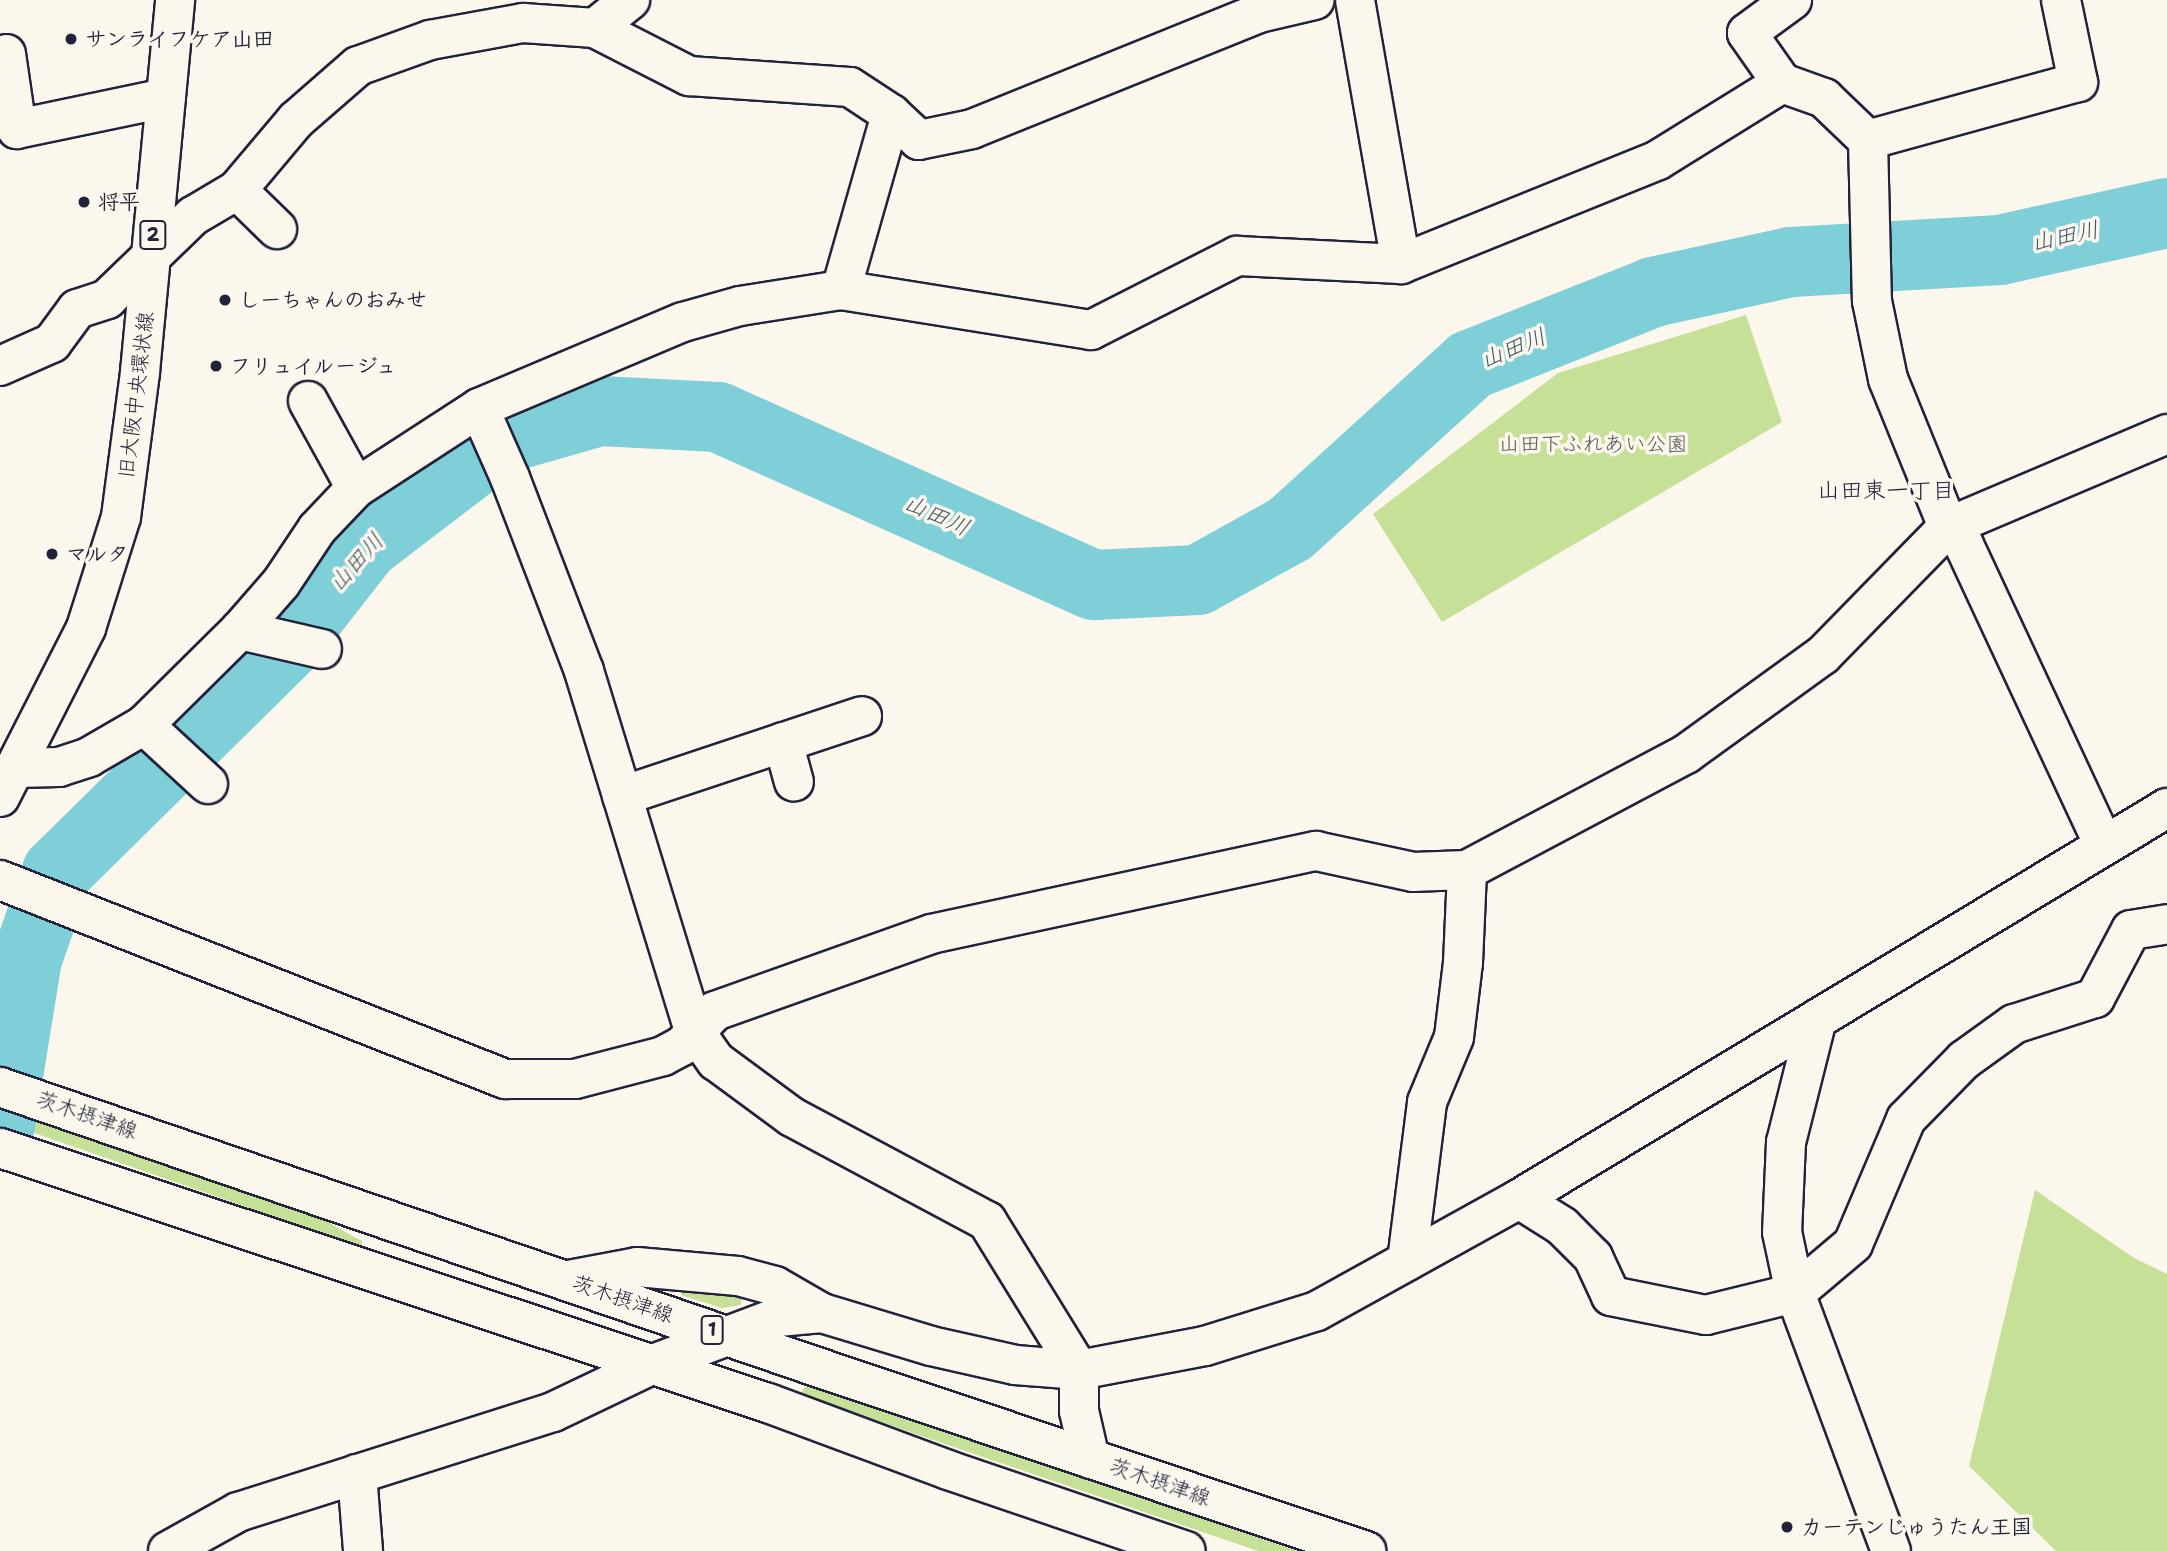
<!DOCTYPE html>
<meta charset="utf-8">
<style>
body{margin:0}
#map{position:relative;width:2167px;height:1551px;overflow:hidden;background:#fbf7ec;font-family:"Shantell Sans","Klee One",sans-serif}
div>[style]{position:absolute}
.green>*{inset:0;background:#c6e097}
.river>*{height:70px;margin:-35px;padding:0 35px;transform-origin:35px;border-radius:35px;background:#7fcfd8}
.roads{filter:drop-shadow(2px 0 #22223b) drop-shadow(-2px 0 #22223b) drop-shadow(0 2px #22223b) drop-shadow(0 -2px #22223b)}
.street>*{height:38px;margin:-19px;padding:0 19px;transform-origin:19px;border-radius:19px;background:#fbf7ec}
.secondary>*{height:38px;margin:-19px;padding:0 19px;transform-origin:19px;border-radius:19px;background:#fbf7ec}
.primary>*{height:38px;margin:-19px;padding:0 19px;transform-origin:19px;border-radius:19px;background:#fbf7ec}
.dots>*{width:19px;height:19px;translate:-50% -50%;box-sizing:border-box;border:4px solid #fbf7ec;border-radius:50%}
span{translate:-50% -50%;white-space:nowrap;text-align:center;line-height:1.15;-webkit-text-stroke:7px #fbf7ec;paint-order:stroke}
.shield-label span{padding:2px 5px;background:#fbf7ec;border:2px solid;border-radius:5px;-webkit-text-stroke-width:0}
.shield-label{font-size:19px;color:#22223b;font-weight:700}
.poi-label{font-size:21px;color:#22223b;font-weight:700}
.left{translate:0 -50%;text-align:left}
.street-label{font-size:21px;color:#22223b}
.park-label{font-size:21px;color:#535b57}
.water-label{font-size:23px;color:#3e566a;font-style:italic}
.neighbourhood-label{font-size:23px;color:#22223b}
</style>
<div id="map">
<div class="green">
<div style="clip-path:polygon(1746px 315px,1782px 422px,1442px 622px,1373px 514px,1558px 373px)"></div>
<div style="clip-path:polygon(0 1108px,324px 1220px,362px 1241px,361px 1247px,0 1121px)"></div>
<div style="clip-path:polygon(2035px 1190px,2134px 1258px,2167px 1274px,2167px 1551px,2056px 1551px,1969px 1466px)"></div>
<div style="clip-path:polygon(683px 1284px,742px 1291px,741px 1305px,722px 1308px,681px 1295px)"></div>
<div style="clip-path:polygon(812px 1386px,1297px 1551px,1258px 1551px,805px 1396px,802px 1392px,805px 1387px)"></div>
</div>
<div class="river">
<div style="left:0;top:1125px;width:168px;rotate:-80.8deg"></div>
<div style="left:27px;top:959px;width:92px;rotate:-71deg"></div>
<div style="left:57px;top:872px;width:322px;rotate:-44.6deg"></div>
<div style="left:286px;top:646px;width:128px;rotate:-52deg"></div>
<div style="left:365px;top:545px;width:176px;rotate:-37.4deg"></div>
<div style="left:505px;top:438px;width:99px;rotate:-15.9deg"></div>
<div style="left:600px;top:411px;width:118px;rotate:2.9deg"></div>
<div style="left:718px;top:417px;width:412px;rotate:24.1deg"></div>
<div style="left:1094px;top:585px;width:104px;rotate:-2.8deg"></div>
<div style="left:1198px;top:580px;width:105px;rotate:-29deg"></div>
<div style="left:1290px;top:529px;width:244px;rotate:-42.3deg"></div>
<div style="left:1470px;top:365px;width:197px;rotate:-21.7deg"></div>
<div style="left:1653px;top:292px;width:141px;rotate:-12.3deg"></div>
<div style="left:1791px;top:262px;width:209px;rotate:-3.3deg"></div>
<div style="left:2000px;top:250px;width:171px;rotate:-12.5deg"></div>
</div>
<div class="roads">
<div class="street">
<div style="left:1355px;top:0;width:268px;rotate:80.1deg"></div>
<div style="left:2061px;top:0;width:84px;rotate:78.3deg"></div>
<div style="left:2078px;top:82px;width:218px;rotate:164.6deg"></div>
<div style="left:1868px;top:140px;width:161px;rotate:88.6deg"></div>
<div style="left:1872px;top:301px;width:80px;rotate:78.4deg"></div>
<div style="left:1888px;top:379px;width:160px;rotate:67.9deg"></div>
<div style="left:1948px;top:527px;width:24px;rotate:48deg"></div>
<div style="left:1964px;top:545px;width:331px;rotate:65deg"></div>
<div style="left:595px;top:28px;width:45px;rotate:-38.7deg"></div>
<div style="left:6px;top:54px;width:76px;rotate:81.7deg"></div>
<div style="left:17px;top:129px;width:152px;rotate:-11.8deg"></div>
<div style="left:1782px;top:83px;width:61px;rotate:-125deg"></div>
<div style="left:1747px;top:33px;width:56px;rotate:-36.3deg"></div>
<div style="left:237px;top:190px;width:56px;rotate:44.3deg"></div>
<div style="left:841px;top:290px;width:183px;rotate:-74.1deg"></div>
<div style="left:0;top:366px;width:57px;rotate:-23.9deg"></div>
<div style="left:52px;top:343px;width:42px;rotate:-53.7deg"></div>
<div style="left:77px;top:309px;width:32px;rotate:-18deg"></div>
<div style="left:107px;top:299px;width:120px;rotate:-44deg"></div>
<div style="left:193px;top:216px;width:51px;rotate:-30.6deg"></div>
<div style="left:237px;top:190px;width:92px;rotate:-49.9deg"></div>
<div style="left:296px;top:120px;width:82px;rotate:-41.1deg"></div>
<div style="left:358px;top:66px;width:77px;rotate:-19.9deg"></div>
<div style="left:430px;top:40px;width:95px;rotate:-10.4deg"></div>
<div style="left:523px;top:23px;width:72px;rotate:4deg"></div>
<div style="left:595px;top:28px;width:106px;rotate:27.1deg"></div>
<div style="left:689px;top:76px;width:161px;rotate:3.9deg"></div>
<div style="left:850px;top:87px;width:49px;rotate:33.4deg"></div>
<div style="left:891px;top:114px;width:38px;rotate:43deg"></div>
<div style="left:919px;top:140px;width:54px;rotate:-11.7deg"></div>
<div style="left:972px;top:129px;width:310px;rotate:-22deg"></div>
<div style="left:1259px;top:13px;width:57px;rotate:-13.1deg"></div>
<div style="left:308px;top:401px;width:99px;rotate:61.1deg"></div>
<div style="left:479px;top:408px;width:77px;rotate:66.1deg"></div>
<div style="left:510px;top:478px;width:207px;rotate:69deg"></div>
<div style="left:584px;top:671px;width:375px;rotate:73deg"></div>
<div style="left:694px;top:1030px;width:38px;rotate:55deg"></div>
<div style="left:716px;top:1061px;width:94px;rotate:36.4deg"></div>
<div style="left:792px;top:1117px;width:221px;rotate:28.1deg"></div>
<div style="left:987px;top:1221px;width:175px;rotate:58.3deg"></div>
<div style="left:1079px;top:1370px;width:41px;rotate:90deg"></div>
<div style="left:1079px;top:1411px;width:49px;rotate:77.1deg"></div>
<div style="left:240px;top:630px;width:84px;rotate:13deg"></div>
<div style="left:144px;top:725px;width:87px;rotate:42.7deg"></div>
<div style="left:783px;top:742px;width:41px;rotate:74.6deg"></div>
<div style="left:15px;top:768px;width:44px;rotate:-1.3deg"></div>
<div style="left:59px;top:767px;width:32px;rotate:-18deg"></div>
<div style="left:89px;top:757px;width:64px;rotate:-30.2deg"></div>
<div style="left:144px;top:725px;width:135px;rotate:-44.7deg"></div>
<div style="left:240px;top:630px;width:62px;rotate:-48.9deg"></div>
<div style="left:281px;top:583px;width:65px;rotate:-56.3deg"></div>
<div style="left:317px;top:529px;width:57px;rotate:-46.4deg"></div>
<div style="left:356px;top:488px;width:147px;rotate:-33deg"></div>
<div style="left:479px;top:408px;width:221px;rotate:-22.9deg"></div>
<div style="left:683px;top:322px;width:59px;rotate:-15.7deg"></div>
<div style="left:740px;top:306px;width:102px;rotate:-9deg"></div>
<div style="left:841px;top:290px;width:253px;rotate:9.1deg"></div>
<div style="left:1091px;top:330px;width:164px;rotate:-26.9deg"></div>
<div style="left:1237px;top:256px;width:164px;rotate:2.8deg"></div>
<div style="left:1401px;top:264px;width:277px;rotate:-22deg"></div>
<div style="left:1658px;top:160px;width:146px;rotate:-31.8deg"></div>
<div style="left:1782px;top:83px;width:45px;rotate:19.7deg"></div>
<div style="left:1824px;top:98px;width:61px;rotate:43.7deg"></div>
<div style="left:622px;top:796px;width:253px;rotate:-18.4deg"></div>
<div style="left:0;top:880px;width:543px;rotate:21.51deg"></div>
<div style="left:505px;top:1079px;width:70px"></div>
<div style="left:575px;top:1079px;width:91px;rotate:-14.6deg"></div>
<div style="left:663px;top:1056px;width:21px;rotate:-28deg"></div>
<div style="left:682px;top:1046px;width:48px;rotate:-46.7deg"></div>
<div style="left:715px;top:1011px;width:229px;rotate:-19.6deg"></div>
<div style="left:931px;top:934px;width:394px;rotate:-12.2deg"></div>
<div style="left:1316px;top:851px;width:99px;rotate:12.2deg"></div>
<div style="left:1413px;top:872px;width:54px;rotate:-2.1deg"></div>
<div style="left:1467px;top:870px;width:248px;rotate:-27.9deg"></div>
<div style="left:1686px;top:754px;width:169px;rotate:-35.9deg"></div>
<div style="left:1823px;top:655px;width:179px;rotate:-45.7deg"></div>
<div style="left:1948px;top:527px;width:238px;rotate:-23deg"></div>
<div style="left:1817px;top:1019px;width:127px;rotate:104.1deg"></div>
<div style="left:1786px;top:1142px;width:90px;rotate:92.5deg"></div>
<div style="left:1782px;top:1232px;width:62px;rotate:78deg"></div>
<div style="left:1795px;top:1293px;width:275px;rotate:69.6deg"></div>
<div style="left:1519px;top:1199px;width:51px;rotate:32.1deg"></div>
<div style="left:1562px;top:1226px;width:44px;rotate:45deg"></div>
<div style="left:1593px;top:1257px;width:43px;rotate:65.2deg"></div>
<div style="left:1611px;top:1296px;width:97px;rotate:11.3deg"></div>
<div style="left:1706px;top:1315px;width:92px;rotate:-13.9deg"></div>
<div style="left:1795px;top:1293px;width:76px;rotate:-40.2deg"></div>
<div style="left:1853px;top:1244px;width:136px;rotate:-67deg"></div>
<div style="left:1906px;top:1119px;width:83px;rotate:-45.5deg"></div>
<div style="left:1964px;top:1060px;width:62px;rotate:-35.8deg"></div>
<div style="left:2014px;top:1024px;width:85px;rotate:-17.8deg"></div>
<div style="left:2095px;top:998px;width:77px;rotate:-62.1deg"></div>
<div style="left:2131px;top:930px;width:36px;rotate:-9deg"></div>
<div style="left:1407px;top:1261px;width:160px;rotate:-82.8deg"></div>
<div style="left:1427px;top:1102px;width:70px;rotate:-67.4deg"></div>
<div style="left:1454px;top:1037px;width:75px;rotate:-83.1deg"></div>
<div style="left:1463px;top:963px;width:93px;rotate:-87.5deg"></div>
<div style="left:569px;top:1280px;width:69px;rotate:-10.8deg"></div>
<div style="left:637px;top:1267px;width:101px;rotate:5.1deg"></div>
<div style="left:738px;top:1276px;width:38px;rotate:15deg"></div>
<div style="left:775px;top:1286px;width:54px;rotate:29.9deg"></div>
<div style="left:357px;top:1474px;width:77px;rotate:85.5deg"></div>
</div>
<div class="secondary">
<div style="left:168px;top:1551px;width:80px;rotate:-29.1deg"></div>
<div style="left:238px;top:1512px;width:330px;rotate:-17.6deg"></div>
<div style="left:553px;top:1412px;width:111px;rotate:-25.6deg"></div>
<div style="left:653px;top:1364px;width:134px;rotate:-20.6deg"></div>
<div style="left:778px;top:1317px;width:44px;rotate:-5.2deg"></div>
<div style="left:822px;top:1313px;width:114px;rotate:16.8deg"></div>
<div style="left:931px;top:1346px;width:86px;rotate:12.7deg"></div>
<div style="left:1015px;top:1365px;width:64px;rotate:4.5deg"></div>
<div style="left:1079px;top:1370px;width:128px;rotate:-10.8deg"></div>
<div style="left:1205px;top:1346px;width:117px;rotate:-17.4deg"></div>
<div style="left:1317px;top:1311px;width:231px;rotate:-29deg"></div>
<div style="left:1519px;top:1199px;width:757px;rotate:-31.11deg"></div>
</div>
<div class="primary">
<div style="left:0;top:797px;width:190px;rotate:-63deg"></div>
<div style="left:86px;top:628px;width:116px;rotate:-72.5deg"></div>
<div style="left:121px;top:517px;width:146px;rotate:-82.5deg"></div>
<div style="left:140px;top:372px;width:374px;rotate:-84.6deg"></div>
<div style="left:0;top:1087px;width:854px;rotate:18.92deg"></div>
<div style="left:808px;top:1364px;width:589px;rotate:18.53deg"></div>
<div style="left:0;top:1148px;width:809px;rotate:18.37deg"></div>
<div style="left:768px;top:1403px;width:192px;rotate:20.4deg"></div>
<div style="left:948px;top:1470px;width:251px;rotate:18.8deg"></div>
</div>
</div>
<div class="dots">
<div style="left:71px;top:39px;background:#22223b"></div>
<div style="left:84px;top:202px;background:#22223b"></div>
<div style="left:225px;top:300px;background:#22223b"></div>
<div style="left:216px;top:366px;background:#22223b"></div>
<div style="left:52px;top:554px;background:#22223b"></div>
<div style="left:1787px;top:1527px;background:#22223b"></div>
</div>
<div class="shield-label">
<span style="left:153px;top:235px">2</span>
<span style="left:712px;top:1330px">1</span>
</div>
<div class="poi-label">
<span class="left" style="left:85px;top:39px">サンライフケア山田</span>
<span class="left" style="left:98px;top:202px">将平</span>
<span class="left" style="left:239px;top:300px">しーちゃんのおみせ</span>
<span class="left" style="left:230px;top:366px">フリュイルージュ</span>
<span class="left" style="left:66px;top:554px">マルタ</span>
<span class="left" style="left:1801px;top:1527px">カーテンじゅうたん王国</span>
</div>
<div class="street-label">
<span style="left:136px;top:395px;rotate:-83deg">旧大阪中央環状線</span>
<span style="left:87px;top:1115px;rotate:19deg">茨木摂津線</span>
<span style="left:623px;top:1299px;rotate:19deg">茨木摂津線</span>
<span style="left:1160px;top:1482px;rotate:19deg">茨木摂津線</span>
</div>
<div class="park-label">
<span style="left:1593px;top:444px">山田下ふれあい公園</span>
</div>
<div class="water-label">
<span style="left:2065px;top:236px;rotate:-12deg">山田川</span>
<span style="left:1513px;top:348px;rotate:-22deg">山田川</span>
<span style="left:937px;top:515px;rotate:24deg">山田川</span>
<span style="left:356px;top:562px;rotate:-48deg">山田川</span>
</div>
<div class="neighbourhood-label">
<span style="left:1886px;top:490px">山田東一丁目</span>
</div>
</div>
